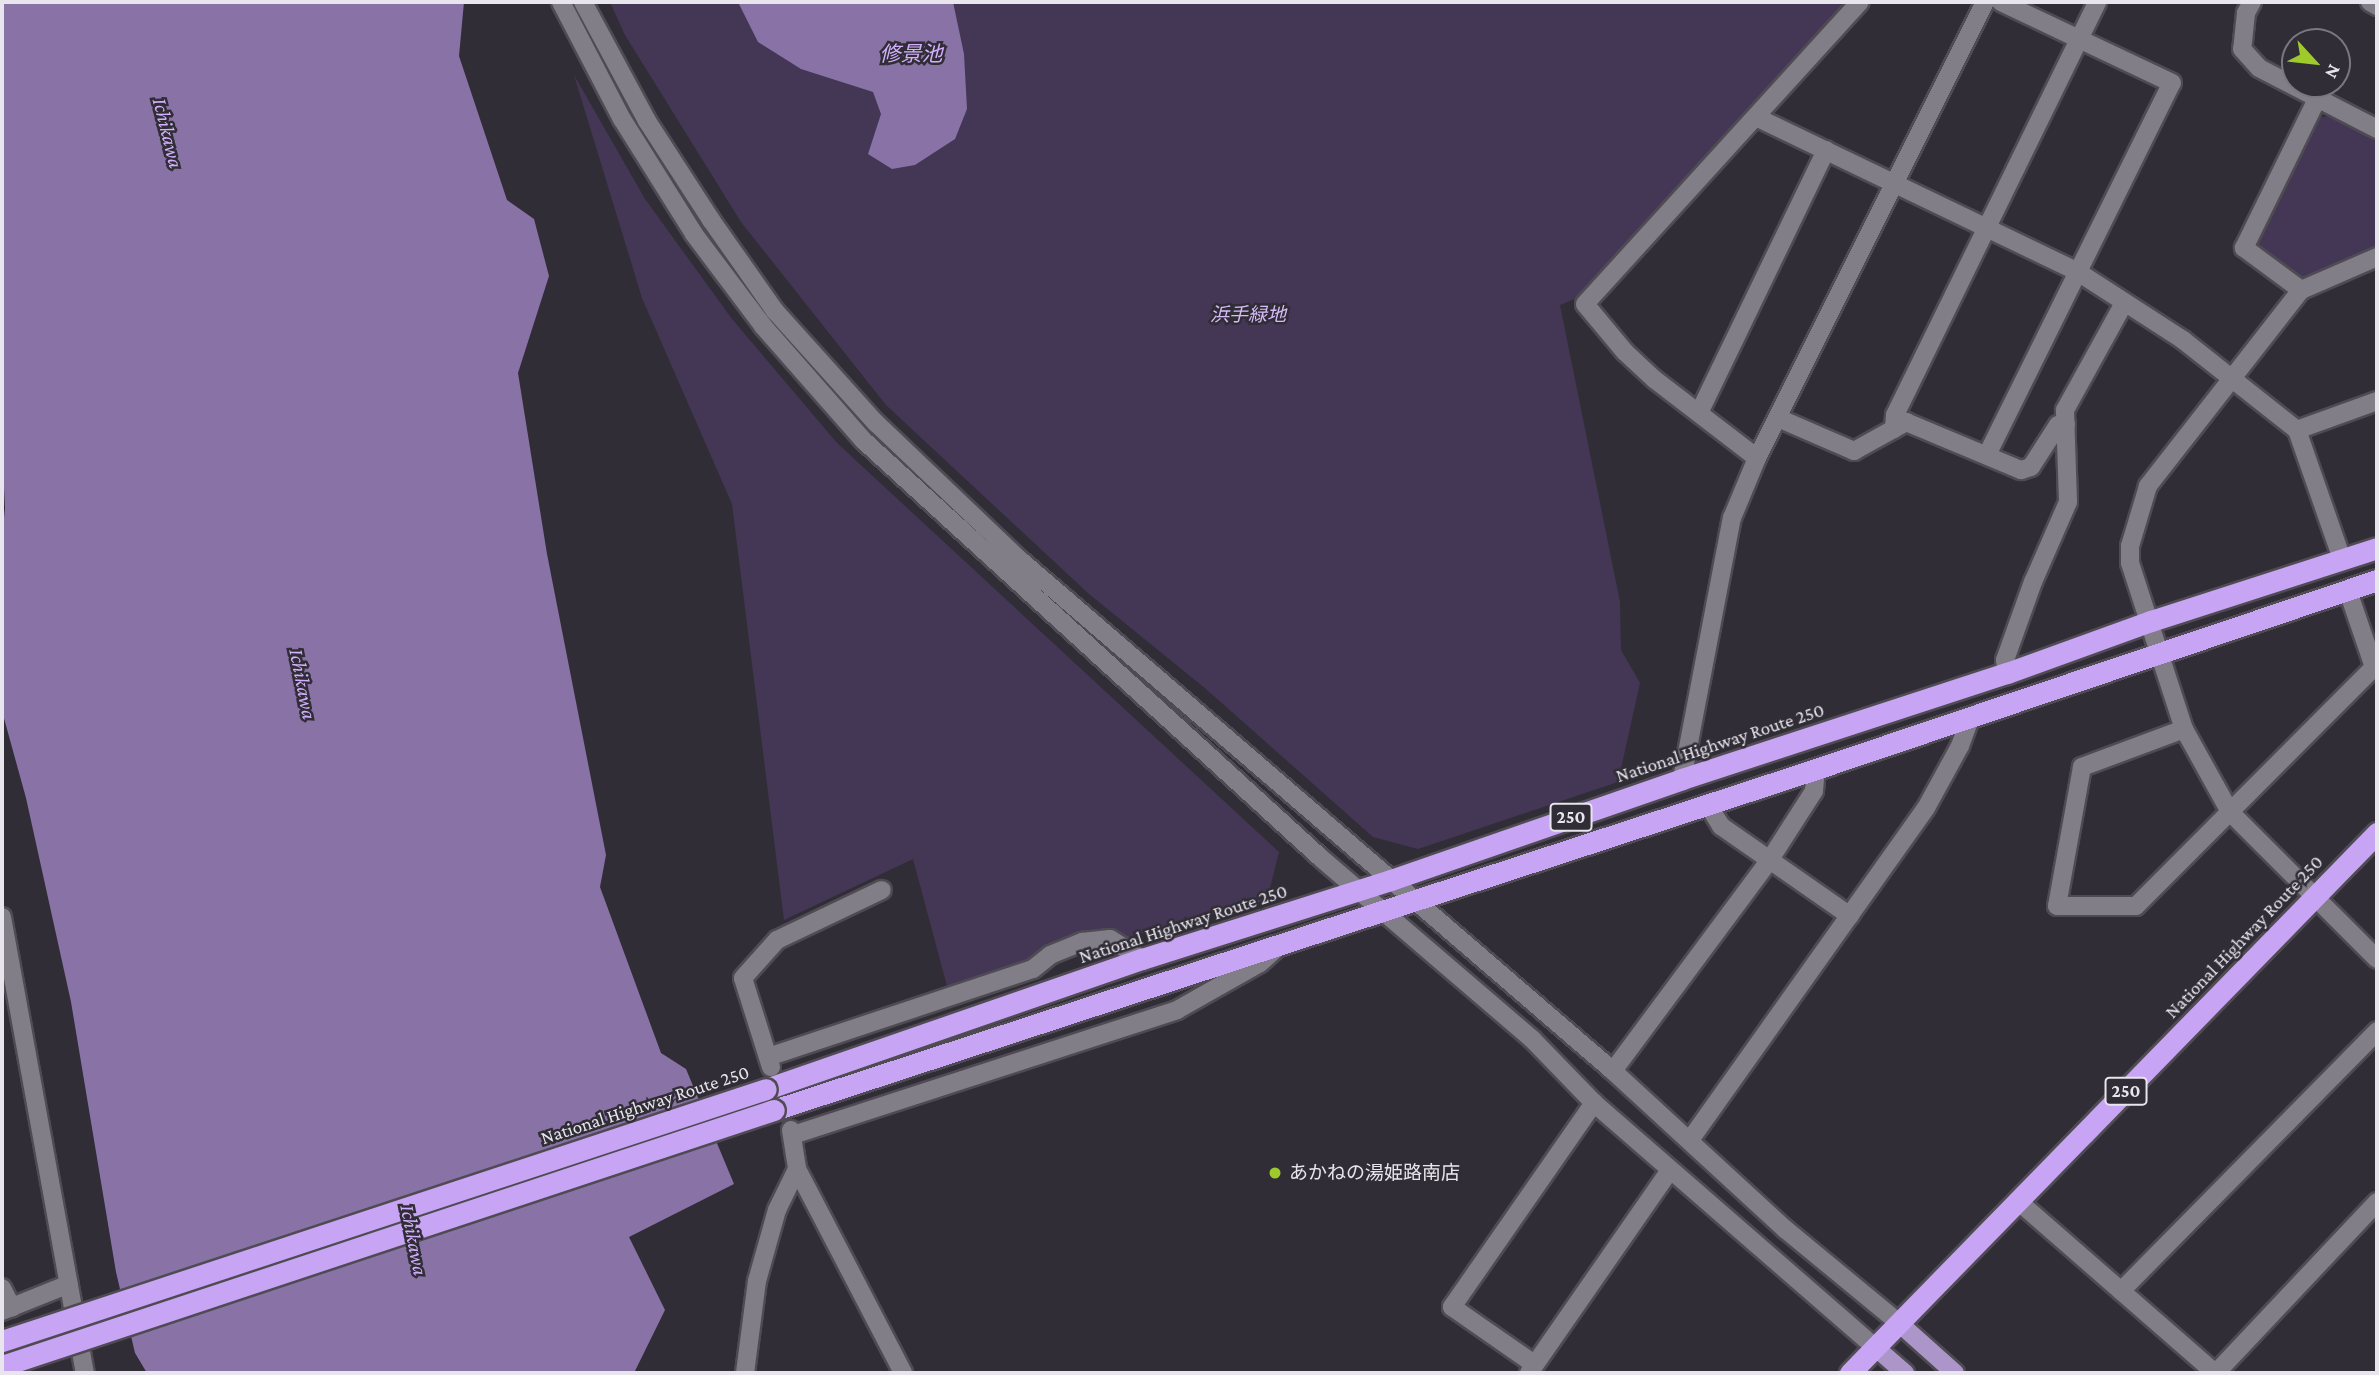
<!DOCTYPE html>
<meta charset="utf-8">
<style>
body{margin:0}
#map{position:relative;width:2379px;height:1375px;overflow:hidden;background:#312d36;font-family:"Crimson Pro","Noto Sans JP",serif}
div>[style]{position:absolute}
.green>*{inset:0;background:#443755}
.water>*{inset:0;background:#8972a6}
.roads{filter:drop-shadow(2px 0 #4f4b53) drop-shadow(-2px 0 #4f4b53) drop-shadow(0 2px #4f4b53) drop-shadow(0 -2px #4f4b53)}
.minor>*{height:18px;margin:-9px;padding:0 9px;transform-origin:9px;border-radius:9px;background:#827e88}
.major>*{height:18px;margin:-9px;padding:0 9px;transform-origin:9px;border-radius:9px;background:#ac95c9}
.highway>*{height:21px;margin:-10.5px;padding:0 10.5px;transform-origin:10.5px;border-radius:10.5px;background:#c8a4f5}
.bridges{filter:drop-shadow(2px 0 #4f4b53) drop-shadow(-2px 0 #4f4b53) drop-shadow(0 2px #4f4b53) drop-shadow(0 -2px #4f4b53)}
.highway-bridge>*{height:21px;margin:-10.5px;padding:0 10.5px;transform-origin:10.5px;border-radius:10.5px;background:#c8a4f5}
.dots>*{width:19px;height:19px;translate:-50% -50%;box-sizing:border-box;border:4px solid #312d36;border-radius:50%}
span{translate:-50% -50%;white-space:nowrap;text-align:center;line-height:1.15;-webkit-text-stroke:5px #312d36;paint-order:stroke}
.shield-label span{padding:2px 5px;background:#312d36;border:2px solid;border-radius:5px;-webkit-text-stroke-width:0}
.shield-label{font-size:18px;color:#e8e6ec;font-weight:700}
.park-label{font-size:19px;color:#d6bbf9;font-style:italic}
.street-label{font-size:19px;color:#e8e6ec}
.poi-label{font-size:19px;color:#e8e6ec}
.left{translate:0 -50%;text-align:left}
.water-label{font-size:21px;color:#d2b0fd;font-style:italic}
.frame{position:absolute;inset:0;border:4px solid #e8e6ec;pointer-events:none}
.north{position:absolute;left:2281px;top:28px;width:70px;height:70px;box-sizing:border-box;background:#312d36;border:2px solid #7a777f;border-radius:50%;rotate:117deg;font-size:19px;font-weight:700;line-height:28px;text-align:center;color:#e8e6ec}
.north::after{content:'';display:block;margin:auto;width:24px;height:32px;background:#9fca2c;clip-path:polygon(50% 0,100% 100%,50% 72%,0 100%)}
</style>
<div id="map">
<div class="green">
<div style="clip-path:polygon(610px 2px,1850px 2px,1586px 294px,1560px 305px,1620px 602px,1621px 650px,1640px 683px,1618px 782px,1418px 849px,1373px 837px,1206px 689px,1089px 594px,886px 405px,741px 222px,625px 35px)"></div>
<div style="clip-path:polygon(574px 75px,645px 199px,732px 319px,837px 443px,1279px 852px,1267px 900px,947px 986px,913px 859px,784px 920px,732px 504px,642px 298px)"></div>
<div style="clip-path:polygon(2332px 115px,2377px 139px,2377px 248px,2302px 280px,2276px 265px,2261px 249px,2257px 239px,2319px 118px)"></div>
</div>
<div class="water">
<div style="clip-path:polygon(2px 2px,464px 2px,459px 56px,507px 200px,534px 219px,549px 276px,518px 373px,547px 554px,606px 855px,600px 887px,661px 1053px,686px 1069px,734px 1184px,629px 1237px,665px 1310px,634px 1373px,147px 1373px,135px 1353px,116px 1272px,71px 1002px,26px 798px,2px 711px,2px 538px,5px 508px,2px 449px)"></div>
<div style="clip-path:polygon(738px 2px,953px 2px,964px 54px,967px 109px,955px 139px,915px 165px,892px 169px,868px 154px,881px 114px,873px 92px,801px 69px,758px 42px)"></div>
</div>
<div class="roads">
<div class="minor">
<div style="left:561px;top:2px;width:132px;rotate:62.5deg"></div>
<div style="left:622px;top:119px;width:136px;rotate:57.9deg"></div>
<div style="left:694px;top:234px;width:115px;rotate:53.1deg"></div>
<div style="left:763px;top:326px;width:152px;rotate:48.7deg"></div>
<div style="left:863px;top:440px;width:621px;rotate:42.39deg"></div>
<div style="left:1322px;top:859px;width:277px;rotate:40.6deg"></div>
<div style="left:1532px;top:1039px;width:89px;rotate:45.9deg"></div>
<div style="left:1594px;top:1103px;width:372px;rotate:41deg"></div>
<div style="left:583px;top:2px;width:135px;rotate:61.7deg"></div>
<div style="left:647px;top:121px;width:118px;rotate:57.1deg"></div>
<div style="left:711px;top:220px;width:111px;rotate:54.9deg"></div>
<div style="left:775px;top:311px;width:151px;rotate:48deg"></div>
<div style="left:876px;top:423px;width:199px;rotate:43.6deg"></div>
<div style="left:1020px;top:560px;width:783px;rotate:40.75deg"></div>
<div style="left:1613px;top:1071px;width:234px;rotate:42.6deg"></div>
<div style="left:1785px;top:1229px;width:148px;rotate:39.5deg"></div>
<div style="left:2252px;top:2px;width:13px;rotate:119deg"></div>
<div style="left:2246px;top:13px;width:36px;rotate:96deg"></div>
<div style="left:2242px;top:49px;width:25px;rotate:48deg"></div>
<div style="left:2259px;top:68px;width:133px;rotate:27.3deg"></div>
<div style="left:2370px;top:2px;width:8px;rotate:30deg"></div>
<div style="left:1756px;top:117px;width:357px;rotate:25.7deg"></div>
<div style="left:2078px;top:272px;width:125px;rotate:32.9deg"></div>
<div style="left:2183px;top:340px;width:145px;rotate:38.3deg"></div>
<div style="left:2297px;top:430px;width:137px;rotate:70.8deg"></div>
<div style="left:2377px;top:257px;width:83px;rotate:156.5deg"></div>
<div style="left:2301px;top:290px;width:249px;rotate:128deg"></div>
<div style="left:2148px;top:486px;width:63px;rotate:106.7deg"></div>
<div style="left:2130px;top:546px;width:17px;rotate:90deg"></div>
<div style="left:2130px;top:563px;width:175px;rotate:72deg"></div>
<div style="left:2184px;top:729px;width:95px;rotate:61deg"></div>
<div style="left:2230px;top:812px;width:208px;rotate:45deg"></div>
<div style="left:2301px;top:290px;width:71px;rotate:-143.6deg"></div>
<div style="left:2244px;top:248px;width:166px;rotate:-63.9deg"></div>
<div style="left:1699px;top:413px;width:292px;rotate:-64.2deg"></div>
<div style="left:1778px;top:418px;width:83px;rotate:23.5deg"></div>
<div style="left:1854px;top:451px;width:60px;rotate:-29.1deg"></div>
<div style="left:1906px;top:422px;width:125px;rotate:22.7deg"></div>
<div style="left:2021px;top:470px;width:10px;rotate:-17deg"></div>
<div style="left:2031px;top:467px;width:50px;rotate:-57.3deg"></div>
<div style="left:2058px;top:425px;width:8px;rotate:-7deg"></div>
<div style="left:1894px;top:429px;width:14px;rotate:-86deg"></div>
<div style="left:1895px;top:415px;width:460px;rotate:-63.9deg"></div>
<div style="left:2297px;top:430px;width:85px;rotate:-19.9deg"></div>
<div style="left:1987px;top:455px;width:415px;rotate:-63.6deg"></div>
<div style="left:2172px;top:83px;width:189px;rotate:-154.7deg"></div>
<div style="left:1757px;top:458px;width:130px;rotate:-142.5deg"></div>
<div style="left:1654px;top:379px;width:40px;rotate:-137deg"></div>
<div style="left:1625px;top:352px;width:62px;rotate:-129.8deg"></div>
<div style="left:1585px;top:304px;width:408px;rotate:-47.7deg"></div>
<div style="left:2007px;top:673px;width:13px;rotate:-99deg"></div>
<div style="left:2005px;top:660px;width:83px;rotate:-70.3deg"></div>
<div style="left:2033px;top:582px;width:87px;rotate:-66.4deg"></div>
<div style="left:2068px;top:502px;width:92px;rotate:-91.9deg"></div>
<div style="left:2065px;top:410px;width:122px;rotate:-61.1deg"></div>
<div style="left:2184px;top:729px;width:109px;rotate:159.6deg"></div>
<div style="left:2082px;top:767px;width:141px;rotate:100.2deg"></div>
<div style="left:2057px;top:906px;width:79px"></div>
<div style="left:2136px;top:906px;width:337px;rotate:-45.1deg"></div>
<div style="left:2374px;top:667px;width:80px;rotate:-108.9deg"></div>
<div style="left:1682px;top:779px;width:266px;rotate:-79.2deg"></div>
<div style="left:1732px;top:518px;width:65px;rotate:-67.4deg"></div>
<div style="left:1757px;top:458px;width:510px;rotate:-63.43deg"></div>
<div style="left:1708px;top:805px;width:25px;rotate:58deg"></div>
<div style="left:1721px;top:826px;width:157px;rotate:34.9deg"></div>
<div style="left:2px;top:917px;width:463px;rotate:79.7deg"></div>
<div style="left:768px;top:1057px;width:279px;rotate:-18.4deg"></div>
<div style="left:1033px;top:969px;width:22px;rotate:-39deg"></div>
<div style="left:1050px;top:955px;width:35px;rotate:-22deg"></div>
<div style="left:1082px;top:942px;width:28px;rotate:-6deg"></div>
<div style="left:1110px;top:939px;width:38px;rotate:32deg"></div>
<div style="left:771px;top:1067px;width:93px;rotate:-107.5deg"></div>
<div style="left:743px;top:978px;width:51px;rotate:-48.2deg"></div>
<div style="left:777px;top:940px;width:116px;rotate:-25.5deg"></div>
<div style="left:1613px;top:1071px;width:262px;rotate:-53.4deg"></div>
<div style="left:1769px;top:861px;width:83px;rotate:-57.3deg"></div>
<div style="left:1814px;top:791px;width:22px;rotate:-85deg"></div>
<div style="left:791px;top:1130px;width:39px;rotate:81deg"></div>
<div style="left:797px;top:1169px;width:230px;rotate:62.5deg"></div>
<div style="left:793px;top:1135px;width:404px;rotate:-18deg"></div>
<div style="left:1177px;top:1010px;width:95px;rotate:-29.5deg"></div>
<div style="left:1260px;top:963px;width:25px;rotate:-42deg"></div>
<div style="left:1690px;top:1140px;width:407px;rotate:-54.6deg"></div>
<div style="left:1926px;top:808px;width:71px;rotate:-61.3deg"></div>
<div style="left:1960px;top:746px;width:30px;rotate:-70deg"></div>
<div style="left:2019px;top:1202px;width:260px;rotate:41.1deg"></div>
<div style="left:2px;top:1288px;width:22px;rotate:63deg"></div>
<div style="left:2121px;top:1291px;width:365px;rotate:-45.4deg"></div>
<div style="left:2px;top:1311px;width:72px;rotate:-21.9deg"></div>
<div style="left:1534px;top:1364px;width:100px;rotate:-145.2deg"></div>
<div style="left:1452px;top:1307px;width:249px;rotate:-55.2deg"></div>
<div style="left:745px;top:1373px;width:93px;rotate:-82.6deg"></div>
<div style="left:757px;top:1281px;width:74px;rotate:-74.3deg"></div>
<div style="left:777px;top:1210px;width:46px;rotate:-64deg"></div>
<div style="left:1529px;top:1373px;width:247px;rotate:-55.2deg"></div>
<div style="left:2216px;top:1373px;width:235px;rotate:-46.7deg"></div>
</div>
<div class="major">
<div style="left:1899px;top:1323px;width:75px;rotate:41.8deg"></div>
<div style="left:1875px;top:1347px;width:40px;rotate:41deg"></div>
</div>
<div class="highway">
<div style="left:766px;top:1089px;width:398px;rotate:-19.1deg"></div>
<div style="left:1142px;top:959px;width:261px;rotate:-17.6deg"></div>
<div style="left:1391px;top:880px;width:308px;rotate:-19.1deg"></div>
<div style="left:1682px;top:779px;width:342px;rotate:-18.1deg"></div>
<div style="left:2007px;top:673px;width:153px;rotate:-19.9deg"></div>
<div style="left:2151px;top:621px;width:237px;rotate:-17.9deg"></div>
<div style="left:774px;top:1110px;width:1096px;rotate:-18.12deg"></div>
<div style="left:1816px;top:769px;width:592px;rotate:-18.62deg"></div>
<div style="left:1850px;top:1373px;width:755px;rotate:-45.7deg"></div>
</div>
</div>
<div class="bridges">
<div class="highway-bridge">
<div style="left:2px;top:1341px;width:804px;rotate:-18.25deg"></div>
<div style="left:2px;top:1366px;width:813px;rotate:-18.35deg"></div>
</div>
</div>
<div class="dots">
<div style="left:1275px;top:1173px;background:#9fca2c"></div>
</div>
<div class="shield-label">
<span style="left:1571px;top:817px">250</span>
<span style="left:2126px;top:1091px">250</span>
</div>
<div class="park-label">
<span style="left:1248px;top:315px">浜手緑地</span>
</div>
<div class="street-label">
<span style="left:1720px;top:743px;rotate:-18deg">National Highway Route 250</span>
<span style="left:1183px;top:924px;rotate:-18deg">National Highway Route 250</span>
<span style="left:2244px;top:937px;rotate:-46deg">National Highway Route 250</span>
<span style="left:645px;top:1105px;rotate:-18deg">National Highway Route 250</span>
</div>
<div class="poi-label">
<span class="left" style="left:1289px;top:1173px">あかねの湯姫路南店</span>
</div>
<div class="water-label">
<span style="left:911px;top:54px">修景池</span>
<span style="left:168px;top:133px;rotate:76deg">Ichikawa</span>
<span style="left:303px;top:684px;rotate:79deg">Ichikawa</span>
<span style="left:414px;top:1240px;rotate:79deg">Ichikawa</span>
</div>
<div class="frame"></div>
<div class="north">N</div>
</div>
